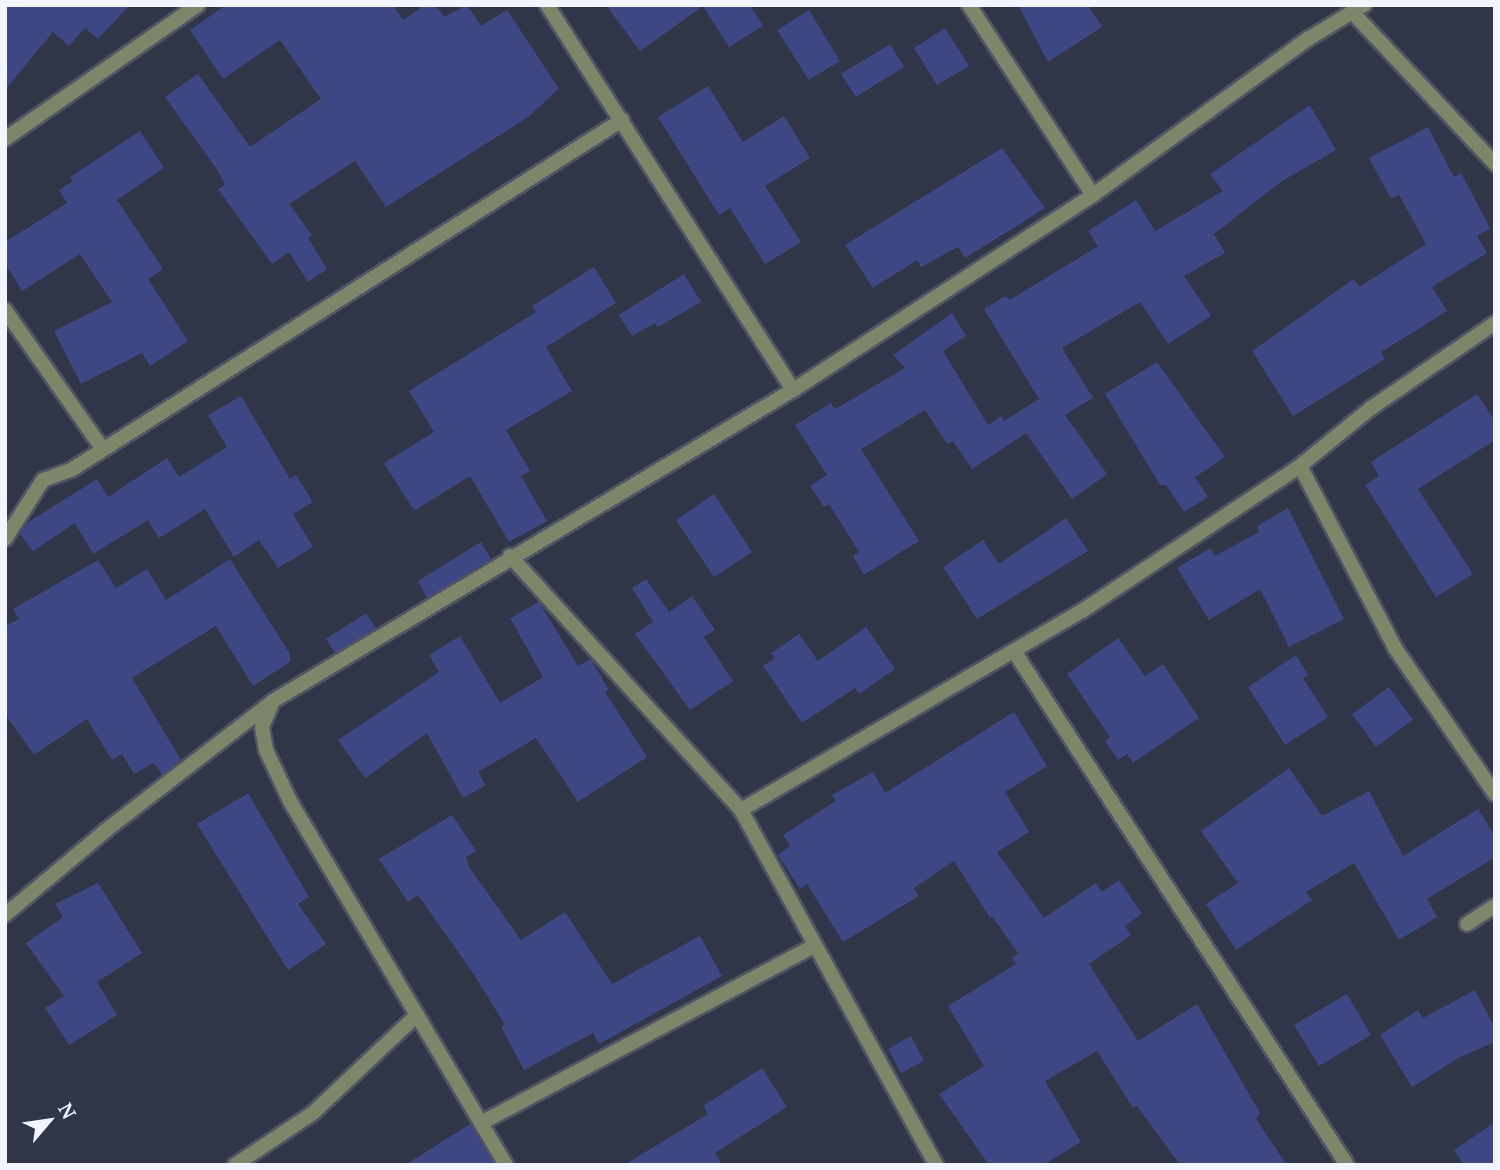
<!DOCTYPE html>
<style>
body{margin:0}
#map{position:relative;width:1500px;height:1170px;overflow:hidden;background:#313548;font-family:"Noto Serif",serif}
div>[style]{position:absolute}
.building>*{inset:0;background:#3d4784}
.roads{filter:drop-shadow(2px 0 #505465) drop-shadow(-2px 0 #505465) drop-shadow(0 2px #505465) drop-shadow(0 -2px #505465)}
.street>*{height:14px;margin:-7px;padding:0 7px;transform-origin:7px;border-radius:7px;background:#7d8668}
span{translate:-50% -50%;white-space:nowrap;text-align:center;line-height:1.15;-webkit-text-stroke:5px #313548;paint-order:stroke}
.frame{position:absolute;inset:0;border:7px solid #f2f5ff;pointer-events:none}
.north{position:absolute;left:14px;top:1086px;width:70px;height:70px;-webkit-text-stroke:5px #313548;paint-order:stroke;rotate:61deg;font-size:19px;font-weight:700;line-height:28px;text-align:center;color:#f2f5ff}
.north::after{content:'';display:block;margin:auto;width:24px;height:32px;background:#f2f5ff;clip-path:polygon(50% 0,100% 100%,50% 72%,0 100%)}
</style>
<div id="map">
<div class="building">
<div style="clip-path:polygon(5px 5px,130px 5px,98px 39px,85px 28px,69px 46px,53px 32px,5px 90px)"></div>
<div style="clip-path:polygon(226px 5px,393px 5px,403px 20px,425px 5px,435px 5px,444px 17px,467px 5px,481px 26px,507px 10px,559px 89px,528px 117px,386px 207px,355px 161px,289px 204px,312px 235px,308px 238px,327px 269px,308px 282px,289px 252px,272px 264px,218px 189px,225px 185px,218px 171px,165px 97px,198px 74px,250px 147px,321px 99px,280px 40px,223px 79px,190px 30px)"></div>
<div style="clip-path:polygon(606px 5px,750px 5px,763px 26px,729px 47px,703px 6px,640px 51px)"></div>
<div style="clip-path:polygon(1018px 5px,1088px 5px,1102px 27px,1048px 62px)"></div>
<div style="clip-path:polygon(809px 10px,840px 61px,809px 80px,777px 30px)"></div>
<div style="clip-path:polygon(945px 28px,969px 66px,937px 85px,914px 48px)"></div>
<div style="clip-path:polygon(890px 44px,904px 67px,856px 97px,841px 74px)"></div>
<div style="clip-path:polygon(708px 86px,743px 142px,784px 116px,810px 158px,765px 186px,801px 242px,765px 264px,730px 208px,719px 215px,658px 117px)"></div>
<div style="clip-path:polygon(1310px 105px,1336px 150px,1282px 181px,1214px 234px,1225px 253px,1184px 276px,1211px 316px,1168px 344px,1140px 302px,1062px 348px,1093px 398px,1065px 415px,1107px 474px,1072px 499px,1026px 433px,972px 469px,953px 441px,947px 444px,925px 410px,861px 449px,919px 541px,864px 575px,853px 556px,859px 552px,829px 504px,824px 507px,810px 486px,827px 475px,795px 425px,831px 403px,835px 409px,905px 368px,893px 355px,952px 313px,966px 336px,943px 351px,988px 425px,1001px 416px,1004px 421px,1039px 399px,984px 309px,1006px 296px,1010px 300px,1098px 246px,1088px 231px,1136px 200px,1155px 231px,1223px 191px,1210px 174px)"></div>
<div style="clip-path:polygon(1428px 127px,1454px 177px,1461px 173px,1490px 228px,1477px 236px,1487px 253px,1432px 287px,1447px 311px,1381px 352px,1385px 359px,1293px 416px,1252px 351px,1354px 279px,1359px 287px,1426px 244px,1399px 195px,1391px 199px,1369px 158px)"></div>
<div style="clip-path:polygon(140px 131px,164px 168px,117px 200px,163px 269px,148px 279px,188px 341px,150px 366px,142px 353px,81px 384px,54px 331px,112px 302px,80px 254px,22px 291px,5px 263px,5px 242px,67px 203px,59px 190px,73px 181px,70px 177px)"></div>
<div style="clip-path:polygon(1002px 148px,1045px 208px,965px 258px,958px 247px,921px 267px,917px 260px,873px 288px,845px 245px)"></div>
<div style="clip-path:polygon(594px 267px,616px 303px,546px 347px,572px 391px,506px 430px,530px 471px,521px 476px,547px 521px,509px 542px,470px 476px,414px 511px,384px 463px,434px 432px,409px 391px,536px 312px,532px 306px)"></div>
<div style="clip-path:polygon(684px 274px,701px 302px,658px 327px,655px 323px,632px 336px,619px 315px)"></div>
<div style="clip-path:polygon(1157px 362px,1225px 457px,1195px 477px,1208px 497px,1184px 512px,1166px 485px,1160px 485px,1105px 394px)"></div>
<div style="clip-path:polygon(1477px 394px,1495px 421px,1495px 440px,1418px 489px,1473px 574px,1436px 597px,1365px 485px,1379px 476px,1371px 462px)"></div>
<div style="clip-path:polygon(241px 396px,290px 479px,296px 475px,313px 502px,293px 514px,313px 547px,290px 561px,278px 568px,259px 540px,234px 557px,205px 509px,159px 538px,148px 520px,93px 554px,75px 523px,33px 551px,20px 534px,27px 523px,97px 479px,108px 497px,167px 458px,179px 477px,227px 447px,208px 415px)"></div>
<div style="clip-path:polygon(714px 494px,752px 552px,714px 577px,676px 520px)"></div>
<div style="clip-path:polygon(1288px 508px,1344px 619px,1289px 647px,1260px 589px,1209px 620px,1177px 568px,1210px 548px,1215px 556px,1259px 532px,1257px 526px)"></div>
<div style="clip-path:polygon(1066px 518px,1088px 551px,977px 619px,943px 567px,983px 540px,999px 564px)"></div>
<div style="clip-path:polygon(481px 542px,491px 559px,427px 598px,418px 581px)"></div>
<div style="clip-path:polygon(230px 559px,290px 654px,290px 662px,253px 686px,216px 626px,132px 678px,181px 760px,162px 775px,154px 763px,134px 774px,122px 754px,112px 760px,87px 719px,34px 755px,5px 714px,5px 626px,19px 619px,13px 609px,98px 560px,116px 588px,147px 569px,166px 600px)"></div>
<div style="clip-path:polygon(646px 579px,669px 612px,692px 596px,715px 630px,704px 637px,733px 681px,690px 710px,635px 634px,653px 622px,632px 588px)"></div>
<div style="clip-path:polygon(539px 602px,578px 666px,591px 659px,609px 690px,605px 692px,647px 757px,578px 802px,536px 738px,478px 772px,486px 785px,463px 798px,427px 733px,365px 778px,338px 740px,439px 672px,429px 655px,460px 636px,500px 703px,543px 677px,510px 618px)"></div>
<div style="clip-path:polygon(366px 613px,376px 628px,335px 653px,326px 639px)"></div>
<div style="clip-path:polygon(866px 627px,895px 669px,859px 694px,855px 688px,802px 723px,763px 666px,775px 658px,771px 653px,799px 634px,818px 661px)"></div>
<div style="clip-path:polygon(1118px 638px,1145px 676px,1163px 664px,1199px 718px,1133px 763px,1127px 754px,1118px 760px,1105px 741px,1110px 737px,1067px 674px)"></div>
<div style="clip-path:polygon(1296px 655px,1308px 675px,1303px 678px,1328px 717px,1285px 745px,1248px 687px)"></div>
<div style="clip-path:polygon(1389px 687px,1413px 720px,1376px 747px,1352px 714px)"></div>
<div style="clip-path:polygon(1014px 712px,1047px 766px,1005px 792px,1029px 832px,997px 852px,1044px 918px,1096px 883px,1102px 892px,1119px 880px,1142px 914px,1125px 926px,1131px 935px,1089px 964px,1138px 1041px,1197px 1004px,1260px 1113px,1256px 1119px,1287px 1165px,1180px 1165px,1137px 1106px,1133px 1108px,1097px 1051px,1045px 1081px,1081px 1142px,1043px 1165px,989px 1165px,939px 1094px,984px 1066px,948px 1006px,1016px 964px,1012px 958px,1018px 953px,992px 916px,990px 918px,954px 861px,914px 888px,919px 896px,843px 942px,807px 884px,800px 889px,778px 855px,790px 846px,783px 835px,836px 801px,832px 795px,873px 772px,885px 793px)"></div>
<div style="clip-path:polygon(1289px 768px,1322px 816px,1369px 791px,1403px 856px,1478px 809px,1495px 836px,1495px 857px,1427px 899px,1437px 917px,1399px 940px,1354px 863px,1306px 892px,1312px 900px,1236px 950px,1206px 904px,1238px 883px,1201px 831px)"></div>
<div style="clip-path:polygon(248px 793px,309px 897px,298px 904px,326px 944px,288px 970px,197px 824px)"></div>
<div style="clip-path:polygon(452px 815px,476px 851px,466px 857px,469px 867px,521px 940px,565px 912px,612px 984px,700px 936px,722px 976px,599px 1044px,593px 1033px,524px 1070px,501px 1027px,505px 1025px,473px 973px,418px 895px,408px 902px,379px 859px)"></div>
<div style="clip-path:polygon(98px 883px,142px 953px,97px 982px,117px 1015px,69px 1045px,45px 1008px,64px 996px,26px 943px,63px 917px,55px 904px)"></div>
<div style="clip-path:polygon(1475px 990px,1495px 1028px,1495px 1042px,1460px 1057px,1412px 1087px,1380px 1035px,1418px 1010px,1423px 1018px)"></div>
<div style="clip-path:polygon(1347px 994px,1371px 1035px,1319px 1066px,1294px 1025px)"></div>
<div style="clip-path:polygon(911px 1036px,924px 1061px,901px 1073px,888px 1049px)"></div>
<div style="clip-path:polygon(762px 1068px,787px 1107px,715px 1153px,722px 1165px,624px 1165px,708px 1114px,703px 1106px)"></div>
<div style="clip-path:polygon(1495px 1122px,1495px 1165px,1464px 1165px,1454px 1150px)"></div>
<div style="clip-path:polygon(470px 1124px,495px 1165px,405px 1165px)"></div>
</div>
<div class="roads">
<div class="street">
<div style="left:547px;top:5px;width:457px;rotate:57.4deg"></div>
<div style="left:969px;top:5px;width:227px;rotate:56.9deg"></div>
<div style="left:1352px;top:12px;width:209px;rotate:46.7deg"></div>
<div style="left:5px;top:139px;width:235px;rotate:-34.8deg"></div>
<div style="left:5px;top:310px;width:169px;rotate:54.9deg"></div>
<div style="left:1300px;top:466px;width:205px;rotate:62.4deg"></div>
<div style="left:1395px;top:648px;width:177px;rotate:55.6deg"></div>
<div style="left:5px;top:539px;width:70px;rotate:-57.2deg"></div>
<div style="left:43px;top:480px;width:30px;rotate:-20deg"></div>
<div style="left:71px;top:470px;width:653px;rotate:-32.42deg"></div>
<div style="left:510px;top:556px;width:343px;rotate:47.7deg"></div>
<div style="left:741px;top:810px;width:405px;rotate:61.2deg"></div>
<div style="left:1014px;top:651px;width:612px;rotate:57.06deg"></div>
<div style="left:741px;top:810px;width:395px;rotate:-30.3deg"></div>
<div style="left:1082px;top:611px;width:262px;rotate:-33.6deg"></div>
<div style="left:1300px;top:466px;width:92px;rotate:-39.2deg"></div>
<div style="left:1371px;top:408px;width:150px;rotate:-34.4deg"></div>
<div style="left:5px;top:915px;width:131px;rotate:-40deg"></div>
<div style="left:105px;top:831px;width:211px;rotate:-37.7deg"></div>
<div style="left:1467px;top:924px;width:33px;rotate:-33deg"></div>
<div style="left:481px;top:1123px;width:377px;rotate:-28deg"></div>
<div style="left:235px;top:1165px;width:94px;rotate:-33.7deg"></div>
<div style="left:313px;top:1113px;width:143px;rotate:-43.3deg"></div>
<div style="left:506px;top:1165px;width:423px;rotate:-120.7deg"></div>
<div style="left:290px;top:801px;width:56px;rotate:-115.2deg"></div>
<div style="left:266px;top:750px;width:23px;rotate:-100deg"></div>
<div style="left:262px;top:727px;width:28px;rotate:-67deg"></div>
<div style="left:273px;top:701px;width:606px;rotate:-30.88deg"></div>
<div style="left:793px;top:390px;width:358px;rotate:-33deg"></div>
<div style="left:1093px;top:195px;width:266px;rotate:-36deg"></div>
<div style="left:1308px;top:39px;width:66px;rotate:-31.3deg"></div>
</div>
</div>
<div class="frame"></div>
<div class="north">N</div>
</div>
